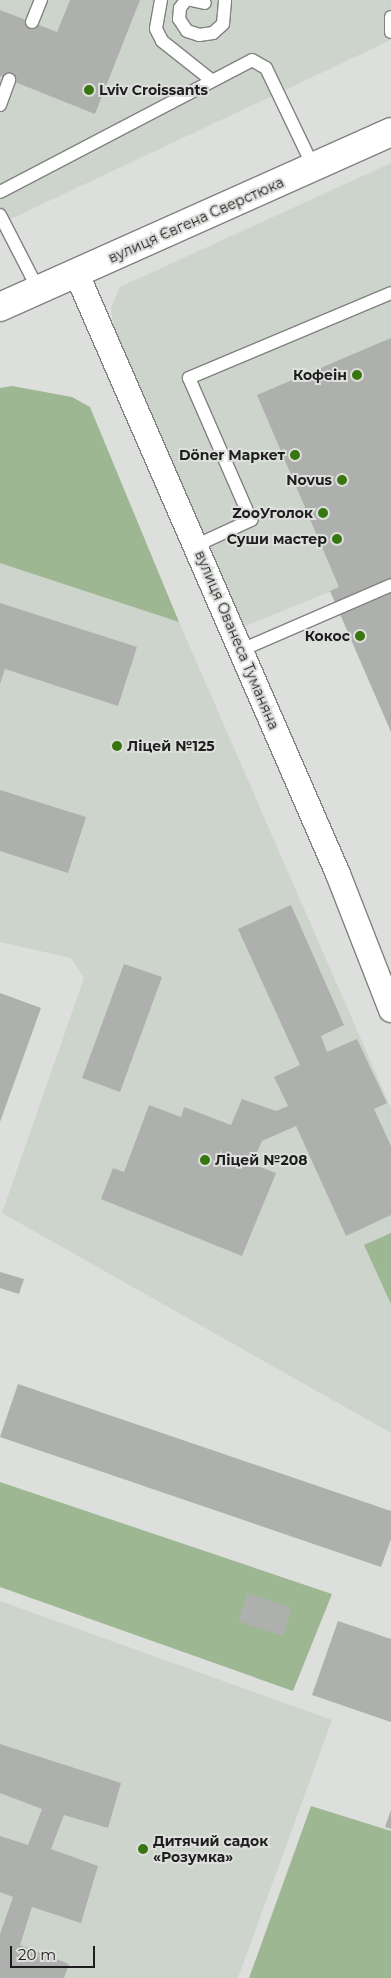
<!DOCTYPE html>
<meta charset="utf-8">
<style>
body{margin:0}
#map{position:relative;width:391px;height:1978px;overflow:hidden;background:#dddfdc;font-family:Montserrat,sans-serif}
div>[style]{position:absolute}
.built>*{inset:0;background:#cdd4cb}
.green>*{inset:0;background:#9db792}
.building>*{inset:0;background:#aeb0ad}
.roads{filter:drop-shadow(1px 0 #808280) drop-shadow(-1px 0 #808280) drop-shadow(0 1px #808280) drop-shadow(0 -1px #808280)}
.lane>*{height:12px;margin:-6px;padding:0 6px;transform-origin:6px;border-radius:6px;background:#fff}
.street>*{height:24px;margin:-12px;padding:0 12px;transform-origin:12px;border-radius:12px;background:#fff}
.secondary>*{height:28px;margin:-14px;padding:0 14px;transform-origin:14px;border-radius:14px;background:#fff}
.dots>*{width:14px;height:14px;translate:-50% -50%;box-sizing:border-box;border:2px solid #dddfdc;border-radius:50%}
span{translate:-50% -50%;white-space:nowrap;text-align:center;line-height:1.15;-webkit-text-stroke:4px #dddfdc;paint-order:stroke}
.poi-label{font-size:14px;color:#1d1e1d;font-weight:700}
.left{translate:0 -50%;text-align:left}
.right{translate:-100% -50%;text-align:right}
.street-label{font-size:14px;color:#1d1e1d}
.scale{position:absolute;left:10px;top:1946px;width:85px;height:22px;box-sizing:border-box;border:2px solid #1d1e1d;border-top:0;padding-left:6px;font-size:15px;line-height:18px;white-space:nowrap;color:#1d1e1d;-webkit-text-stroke:4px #dddfdc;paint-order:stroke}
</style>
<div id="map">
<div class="built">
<div style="clip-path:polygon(0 0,391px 0,391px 40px,0 224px)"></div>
<div style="clip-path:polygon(391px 163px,391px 567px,243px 627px,115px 336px,111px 308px,120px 287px)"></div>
<div style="clip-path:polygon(72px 397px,179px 622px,391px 1108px,391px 1433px,2px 1213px,84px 978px,71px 958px,0 942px,0 428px)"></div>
<div style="clip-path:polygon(0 1601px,332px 1720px,238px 1978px,0 1978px)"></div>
</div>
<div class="green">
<div style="clip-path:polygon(12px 386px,72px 397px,90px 407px,179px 622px,0 563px,0 388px)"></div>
<div style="clip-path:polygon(391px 1233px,391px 1304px,364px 1245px)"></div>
<div style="clip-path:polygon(0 1482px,332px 1594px,293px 1691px,0 1587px)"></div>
<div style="clip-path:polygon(311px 1806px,391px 1831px,391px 1978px,249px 1978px)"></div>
</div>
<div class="building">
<div style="clip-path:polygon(70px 0,140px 0,95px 114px,0 76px,0 10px,57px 32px)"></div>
<div style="clip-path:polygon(391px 338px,391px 732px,330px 591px,339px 587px,257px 395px)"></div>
<div style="clip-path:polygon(0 603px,137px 647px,118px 706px,5px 669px,0 684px)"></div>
<div style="clip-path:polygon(0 790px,86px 817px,68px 873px,0 851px)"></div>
<div style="clip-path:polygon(291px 905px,344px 1025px,321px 1036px,327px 1052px,357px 1039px,387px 1103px,374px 1109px,391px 1146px,391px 1215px,346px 1236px,296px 1126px,262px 1141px,252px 1164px,276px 1173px,242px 1256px,101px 1199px,113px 1168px,124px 1172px,149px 1105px,181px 1117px,184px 1107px,231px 1125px,242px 1099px,276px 1111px,288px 1106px,274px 1077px,300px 1065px,238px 929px)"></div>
<div style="clip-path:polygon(124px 964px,162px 977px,120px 1092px,82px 1078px)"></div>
<div style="clip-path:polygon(0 993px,41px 1008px,0 1122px)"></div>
<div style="clip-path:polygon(0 1272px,24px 1279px,19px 1294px,0 1288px)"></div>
<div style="clip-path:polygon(18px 1384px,391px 1511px,391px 1539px,381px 1567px,0 1437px)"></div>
<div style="clip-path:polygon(248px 1593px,292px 1608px,283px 1636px,238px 1621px)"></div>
<div style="clip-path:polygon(338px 1621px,391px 1639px,391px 1722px,312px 1695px)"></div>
<div style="clip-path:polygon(0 1744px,121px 1783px,108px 1828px,64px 1815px,51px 1849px,98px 1866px,81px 1923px,32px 1907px,20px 1945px,69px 1964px,64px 1978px,0 1978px,0 1934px,13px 1897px,0 1892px,0 1836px,28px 1845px,42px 1809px,0 1793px)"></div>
<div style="clip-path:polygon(391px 1810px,391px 1829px,385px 1827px)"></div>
</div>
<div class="roads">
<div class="lane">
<div style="left:161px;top:0;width:29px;rotate:100deg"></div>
<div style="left:156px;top:29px;width:13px;rotate:63deg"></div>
<div style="left:162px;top:41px;width:61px;rotate:38.4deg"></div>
<div style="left:186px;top:0;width:10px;rotate:127deg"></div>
<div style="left:180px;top:8px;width:11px;rotate:95deg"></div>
<div style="left:179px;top:19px;width:14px;rotate:56deg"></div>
<div style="left:187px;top:31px;width:13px;rotate:18deg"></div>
<div style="left:199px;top:35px;width:14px;rotate:-8deg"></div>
<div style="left:213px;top:33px;width:13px;rotate:-42deg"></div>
<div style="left:223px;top:24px;width:24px;rotate:-85deg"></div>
<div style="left:191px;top:0;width:14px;rotate:12deg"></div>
<div style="left:391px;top:17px;width:15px;rotate:90deg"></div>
<div style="left:32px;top:22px;width:24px;rotate:-68deg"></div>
<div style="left:0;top:105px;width:27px;rotate:-70deg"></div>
<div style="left:0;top:192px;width:284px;rotate:-27.6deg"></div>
<div style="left:252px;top:60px;width:16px;rotate:30deg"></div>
<div style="left:266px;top:68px;width:111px;rotate:64.4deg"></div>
<div style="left:0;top:215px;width:85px;rotate:62.8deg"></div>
<div style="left:197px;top:545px;width:60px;rotate:-24.8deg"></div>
<div style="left:251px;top:520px;width:155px;rotate:-113.6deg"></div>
<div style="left:189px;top:378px;width:219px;rotate:-22.8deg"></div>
<div style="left:241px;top:650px;width:163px;rotate:-23.4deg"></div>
</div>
<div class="street">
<div style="left:76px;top:272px;width:657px;rotate:66.48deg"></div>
<div style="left:338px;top:874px;width:146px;rotate:68.7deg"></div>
</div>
<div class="secondary">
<div style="left:0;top:307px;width:428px;rotate:-24.1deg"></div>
</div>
</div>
<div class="dots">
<div style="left:89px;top:90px;background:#387610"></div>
<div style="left:357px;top:375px;background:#387610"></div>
<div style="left:295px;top:455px;background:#387610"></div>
<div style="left:342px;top:480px;background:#387610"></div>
<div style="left:323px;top:513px;background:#387610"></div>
<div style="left:337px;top:539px;background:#387610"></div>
<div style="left:360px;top:636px;background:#387610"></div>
<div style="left:117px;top:746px;background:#387610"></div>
<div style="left:205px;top:1160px;background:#387610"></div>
<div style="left:143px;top:1849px;background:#387610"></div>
</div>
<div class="poi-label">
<span class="left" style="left:99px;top:90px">Lviv Croissants</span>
<span class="right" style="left:347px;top:375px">Кофеін</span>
<span class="right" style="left:285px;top:455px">Döner Маркет</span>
<span class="right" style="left:332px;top:480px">Novus</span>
<span class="right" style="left:313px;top:513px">ZooУголок</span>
<span class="right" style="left:327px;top:539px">Суши мастер</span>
<span class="right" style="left:350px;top:636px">Кокос</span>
<span class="left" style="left:127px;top:746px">Ліцей №125</span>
<span class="left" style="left:215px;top:1160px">Ліцей №208</span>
<span class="left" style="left:153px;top:1849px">Дитячий садок<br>«Розумка»</span>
</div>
<div class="street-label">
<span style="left:196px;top:220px;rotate:-24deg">вулиця Євгена Сверстюка</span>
<span style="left:237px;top:640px;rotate:67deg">вулиця Ованеса Туманяна</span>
</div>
<div class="scale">20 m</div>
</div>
